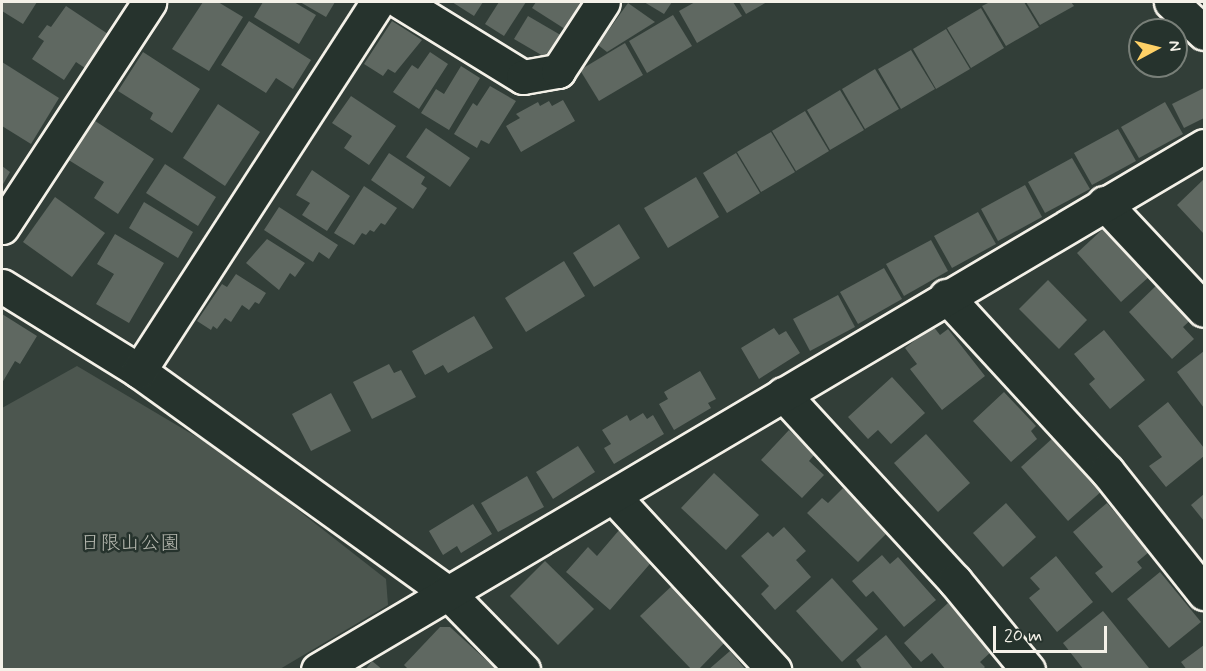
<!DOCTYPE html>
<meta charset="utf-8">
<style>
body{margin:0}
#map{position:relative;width:1206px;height:671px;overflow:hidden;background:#323e38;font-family:Mynerve,"Klee One",sans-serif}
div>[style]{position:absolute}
.green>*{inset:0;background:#4c564f}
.building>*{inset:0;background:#5f6861}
.roads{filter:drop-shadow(2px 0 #f4f1e8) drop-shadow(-2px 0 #f4f1e8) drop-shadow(0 2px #f4f1e8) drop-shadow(0 -2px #f4f1e8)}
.street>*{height:33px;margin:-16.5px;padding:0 16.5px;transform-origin:16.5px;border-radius:16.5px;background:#26332d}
span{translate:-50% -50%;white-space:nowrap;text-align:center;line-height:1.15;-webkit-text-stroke:5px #26332d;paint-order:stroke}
.park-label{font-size:20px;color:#b9bbb2}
.frame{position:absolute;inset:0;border:3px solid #f4f1e8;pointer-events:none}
.north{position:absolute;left:1128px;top:18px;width:60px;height:60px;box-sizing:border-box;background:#26332d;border:2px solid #787f78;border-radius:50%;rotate:83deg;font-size:16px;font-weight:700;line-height:24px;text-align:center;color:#f4f1e8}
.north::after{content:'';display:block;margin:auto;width:21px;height:27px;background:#ffd166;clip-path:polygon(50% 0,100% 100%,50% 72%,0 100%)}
.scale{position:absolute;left:993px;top:626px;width:114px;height:27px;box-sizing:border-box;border:3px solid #f4f1e8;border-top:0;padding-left:8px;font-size:18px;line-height:21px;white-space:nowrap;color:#f4f1e8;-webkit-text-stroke:4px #26332d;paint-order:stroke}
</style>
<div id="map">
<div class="green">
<div style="clip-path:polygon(77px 366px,229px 456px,386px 579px,388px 605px,280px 669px,2px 669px,2px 408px)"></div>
</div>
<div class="building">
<div style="clip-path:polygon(2px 2px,37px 2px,23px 24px,2px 11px)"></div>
<div style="clip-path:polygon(203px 2px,218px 2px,243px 17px,209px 71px,172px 49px)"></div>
<div style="clip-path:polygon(263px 2px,294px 2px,316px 15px,299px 44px,254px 17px)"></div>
<div style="clip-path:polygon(300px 2px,335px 2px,326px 17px)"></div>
<div style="clip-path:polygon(452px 2px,483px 2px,474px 16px)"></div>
<div style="clip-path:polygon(499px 2px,526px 2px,504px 36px,485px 24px)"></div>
<div style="clip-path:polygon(536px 2px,577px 2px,584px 6px,568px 31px,532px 8px)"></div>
<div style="clip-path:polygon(644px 2px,672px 2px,664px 14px)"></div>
<div style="clip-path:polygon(695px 2px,733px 2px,742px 16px,697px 43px,679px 11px)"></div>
<div style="clip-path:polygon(739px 2px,767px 2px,746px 14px)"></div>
<div style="clip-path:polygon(990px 2px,1024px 2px,1039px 27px,1006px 46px,982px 6px)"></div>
<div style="clip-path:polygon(1026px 2px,1071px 2px,1074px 6px,1040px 25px)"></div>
<div style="clip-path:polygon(628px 3px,655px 22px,607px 52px,598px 45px)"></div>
<div style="clip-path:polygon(66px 6px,108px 34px,85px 68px,76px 62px,64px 80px,32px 59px,44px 41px,38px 37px,47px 25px,51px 27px)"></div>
<div style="clip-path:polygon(981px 8px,1004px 48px,971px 68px,947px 28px)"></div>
<div style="clip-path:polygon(673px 15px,692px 46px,647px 73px,629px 41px)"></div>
<div style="clip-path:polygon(528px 16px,564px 37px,550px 60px,514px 39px)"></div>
<div style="clip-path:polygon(249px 21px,311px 60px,293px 89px,276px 78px,266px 93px,221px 65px)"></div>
<div style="clip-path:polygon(392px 21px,422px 40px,395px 73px,388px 69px,383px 76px,364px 64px)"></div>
<div style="clip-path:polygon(946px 29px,970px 69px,936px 89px,913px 49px)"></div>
<div style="clip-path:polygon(625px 43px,643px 75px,599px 101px,580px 70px)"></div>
<div style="clip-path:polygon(911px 50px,935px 89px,901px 109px,878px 69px)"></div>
<div style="clip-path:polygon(143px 52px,200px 89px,172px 133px,150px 119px,153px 113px,118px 91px)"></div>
<div style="clip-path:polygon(430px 52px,448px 64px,419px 109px,393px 92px,412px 65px,418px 69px)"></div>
<div style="clip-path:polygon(2px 62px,59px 98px,31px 144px,2px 126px)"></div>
<div style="clip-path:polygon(461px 66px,480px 78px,449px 130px,421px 113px,436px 89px,444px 94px)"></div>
<div style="clip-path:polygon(875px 69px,899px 109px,865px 129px,842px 89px)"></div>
<div style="clip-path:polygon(490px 86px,516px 101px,489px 144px,481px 140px,477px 148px,454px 134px,473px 103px,477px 106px)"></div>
<div style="clip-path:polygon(1204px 88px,1204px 118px,1184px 128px,1172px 104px)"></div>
<div style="clip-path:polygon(840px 90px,864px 130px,830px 150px,807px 110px)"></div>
<div style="clip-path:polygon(351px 96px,396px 126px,369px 165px,344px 148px,352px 136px,332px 123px)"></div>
<div style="clip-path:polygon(563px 100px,575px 121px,521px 152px,506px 126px,520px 118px,516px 114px,538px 102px,540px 106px,549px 101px,552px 106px)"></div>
<div style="clip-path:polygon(1165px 102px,1183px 134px,1139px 158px,1121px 127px)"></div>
<div style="clip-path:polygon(218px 104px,260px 132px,225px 186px,183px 158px)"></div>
<div style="clip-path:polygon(805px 111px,829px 151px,796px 171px,772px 131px)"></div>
<div style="clip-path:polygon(92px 119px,154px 159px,118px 214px,94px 198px,104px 182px,67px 159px)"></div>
<div style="clip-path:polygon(426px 128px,470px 158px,450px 187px,406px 157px)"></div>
<div style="clip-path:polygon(1118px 129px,1136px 161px,1092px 185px,1074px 153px)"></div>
<div style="clip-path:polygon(771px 132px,795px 172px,761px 192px,737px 152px)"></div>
<div style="clip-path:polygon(389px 153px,425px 177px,421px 184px,427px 188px,413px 209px,371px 180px)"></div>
<div style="clip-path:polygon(736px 153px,760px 193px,727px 213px,703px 173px)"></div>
<div style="clip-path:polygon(1072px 158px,1090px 189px,1045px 213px,1028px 182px)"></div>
<div style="clip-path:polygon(165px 164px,216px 197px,198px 226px,146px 193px)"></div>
<div style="clip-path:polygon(2px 166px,10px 172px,2px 186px)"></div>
<div style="clip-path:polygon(312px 170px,350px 196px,327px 231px,302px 215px,310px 203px,296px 195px)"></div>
<div style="clip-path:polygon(696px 177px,719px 217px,668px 248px,644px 208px)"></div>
<div style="clip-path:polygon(1204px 179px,1204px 234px,1177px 205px)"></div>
<div style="clip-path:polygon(1025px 185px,1042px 217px,998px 241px,981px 209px)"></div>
<div style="clip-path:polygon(364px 186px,397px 208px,385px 225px,381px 223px,374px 232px,370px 230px,366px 235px,362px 233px,354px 245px,334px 233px)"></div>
<div style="clip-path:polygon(55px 197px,105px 233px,72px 277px,23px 242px)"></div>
<div style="clip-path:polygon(144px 202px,193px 232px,178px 258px,129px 228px)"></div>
<div style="clip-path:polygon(279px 207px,338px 245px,329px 259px,319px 252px,313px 262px,264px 230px)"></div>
<div style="clip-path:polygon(978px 212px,996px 244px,952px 268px,934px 236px)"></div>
<div style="clip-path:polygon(619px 224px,640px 258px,594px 287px,573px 253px)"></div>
<div style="clip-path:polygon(1106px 226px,1151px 275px,1121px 302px,1077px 253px)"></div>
<div style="clip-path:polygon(115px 234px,164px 263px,129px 323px,96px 304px,114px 274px,97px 264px)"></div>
<div style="clip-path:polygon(267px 239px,305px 263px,295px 277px,290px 273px,279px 290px,246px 263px)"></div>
<div style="clip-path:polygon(931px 240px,948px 271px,904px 296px,886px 264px)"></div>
<div style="clip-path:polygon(564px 261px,585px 296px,526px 332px,505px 298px)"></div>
<div style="clip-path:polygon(884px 268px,902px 299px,858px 324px,840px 292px)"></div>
<div style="clip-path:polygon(236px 274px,266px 293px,259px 304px,255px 302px,249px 310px,242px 305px,231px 322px,225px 318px,217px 329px,213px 326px,211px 330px,197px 321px,222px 284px,227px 287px)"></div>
<div style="clip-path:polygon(1048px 280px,1087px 320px,1059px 349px,1019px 309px)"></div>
<div style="clip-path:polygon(1162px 280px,1195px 316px,1183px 327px,1194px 339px,1172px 359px,1129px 312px)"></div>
<div style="clip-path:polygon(838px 295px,855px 327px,810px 351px,793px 319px)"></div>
<div style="clip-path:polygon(2px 314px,37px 336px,20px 364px,15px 361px,2px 383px)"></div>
<div style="clip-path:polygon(474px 316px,493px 348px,448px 373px,443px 365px,425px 375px,412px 351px)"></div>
<div style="clip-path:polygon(933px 326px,940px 335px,948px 329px,985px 376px,942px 410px,910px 369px,917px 364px,905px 348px)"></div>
<div style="clip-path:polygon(774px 328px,779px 335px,786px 331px,800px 353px,759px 379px,741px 348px)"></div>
<div style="clip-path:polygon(1104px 330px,1145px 380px,1110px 409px,1089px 384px,1095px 379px,1074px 354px)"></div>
<div style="clip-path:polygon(1204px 351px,1204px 408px,1177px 372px)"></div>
<div style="clip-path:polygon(389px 364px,394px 373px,401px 370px,416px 397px,372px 419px,353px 382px)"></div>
<div style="clip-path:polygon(700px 371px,716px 399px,708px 403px,711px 408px,674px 430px,659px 404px,668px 399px,664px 392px)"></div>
<div style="clip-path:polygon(892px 377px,925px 413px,891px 444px,878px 430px,868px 439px,848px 417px)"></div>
<div style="clip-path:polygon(1004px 392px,1036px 426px,1031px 431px,1037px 439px,1011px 462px,973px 421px)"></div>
<div style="clip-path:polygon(331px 393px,351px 431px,311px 451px,292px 414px)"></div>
<div style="clip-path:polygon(1168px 402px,1204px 448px,1204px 456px,1166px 487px,1149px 466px,1162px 457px,1138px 426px)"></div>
<div style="clip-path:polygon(643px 413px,647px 419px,653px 415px,664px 434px,614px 464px,604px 448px,611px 444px,602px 430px,627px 415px,630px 421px)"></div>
<div style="clip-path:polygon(789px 430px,815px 454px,809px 461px,824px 475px,802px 498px,761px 460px)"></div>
<div style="clip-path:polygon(926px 434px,970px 483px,938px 512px,894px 463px)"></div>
<div style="clip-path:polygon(1055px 436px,1103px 490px,1068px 521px,1021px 467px)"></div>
<div style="clip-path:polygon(578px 446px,595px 472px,553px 499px,536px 472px)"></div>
<div style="clip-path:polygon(714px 473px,759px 515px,726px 550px,681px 508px)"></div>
<div style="clip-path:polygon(527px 476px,544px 507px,498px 532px,481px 503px)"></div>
<div style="clip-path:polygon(843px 488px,888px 532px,858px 562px,807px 513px,822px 498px,828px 503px)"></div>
<div style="clip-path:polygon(1204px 494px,1204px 521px,1191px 505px)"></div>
<div style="clip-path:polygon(1006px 503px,1036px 537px,1003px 567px,973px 533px)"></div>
<div style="clip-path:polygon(1107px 503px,1149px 552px,1137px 562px,1142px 568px,1112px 593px,1095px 573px,1103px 567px,1073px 532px)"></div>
<div style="clip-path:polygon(473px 504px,492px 534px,461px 553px,457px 546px,443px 555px,429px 531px)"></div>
<div style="clip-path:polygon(784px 527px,806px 551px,796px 560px,811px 577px,775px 610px,761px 594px,769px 586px,741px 556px,768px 532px,773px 537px)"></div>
<div style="clip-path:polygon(620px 529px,655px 558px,610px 610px,566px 572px,588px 547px,597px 556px)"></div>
<div style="clip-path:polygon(882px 555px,890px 564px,898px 557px,936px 600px,904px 627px,873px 591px,866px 597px,852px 581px)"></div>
<div style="clip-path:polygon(1056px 556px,1093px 602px,1057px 632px,1029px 598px,1040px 589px,1030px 578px)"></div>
<div style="clip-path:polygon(545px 561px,594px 609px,558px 645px,510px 596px)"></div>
<div style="clip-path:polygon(1160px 572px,1201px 622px,1169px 648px,1127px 599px)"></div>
<div style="clip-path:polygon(832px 578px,878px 629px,842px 662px,796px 611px)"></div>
<div style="clip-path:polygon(677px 581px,731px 636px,698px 670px,692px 670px,640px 616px)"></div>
<div style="clip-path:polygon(948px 603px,992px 651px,980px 662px,985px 667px,982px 670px,946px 670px,932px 653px,921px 662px,904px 643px)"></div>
<div style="clip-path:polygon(1103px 611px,1149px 668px,1147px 670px,1084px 670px,1063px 643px)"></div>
<div style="clip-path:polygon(440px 627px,450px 627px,497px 670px,409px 670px,404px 665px)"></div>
<div style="clip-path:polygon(886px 635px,914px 670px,863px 670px,856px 660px)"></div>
<div style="clip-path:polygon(1204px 645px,1204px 670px,1187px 670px,1181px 662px)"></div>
<div style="clip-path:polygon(730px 651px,746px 670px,708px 670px)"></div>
<div style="clip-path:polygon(372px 661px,383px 670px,365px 670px)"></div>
</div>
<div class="roads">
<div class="street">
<div style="left:401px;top:2px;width:143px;rotate:31.6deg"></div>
<div style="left:523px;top:77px;width:36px;rotate:-10deg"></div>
<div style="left:558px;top:71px;width:82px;rotate:-56.9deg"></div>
<div style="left:1171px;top:2px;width:45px;rotate:43.2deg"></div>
<div style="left:1104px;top:203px;width:146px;rotate:46.9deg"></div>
<div style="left:2px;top:227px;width:269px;rotate:-56.8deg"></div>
<div style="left:2px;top:286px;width:161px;rotate:31.8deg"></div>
<div style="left:139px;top:371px;width:379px;rotate:35.7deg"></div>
<div style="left:447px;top:592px;width:109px;rotate:45.7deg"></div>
<div style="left:946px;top:296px;width:238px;rotate:47.4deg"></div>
<div style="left:1107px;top:471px;width:156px;rotate:51.5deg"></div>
<div style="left:139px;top:371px;width:440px;rotate:-57.1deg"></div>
<div style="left:783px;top:394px;width:254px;rotate:47.4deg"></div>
<div style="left:955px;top:581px;width:115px;rotate:50.6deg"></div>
<div style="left:614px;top:497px;width:236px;rotate:47.2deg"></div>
<div style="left:318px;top:670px;width:1029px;rotate:-30.6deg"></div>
</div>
</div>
<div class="park-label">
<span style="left:130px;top:543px">日限山公園</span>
</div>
<div class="frame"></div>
<div class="north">N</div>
<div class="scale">20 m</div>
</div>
